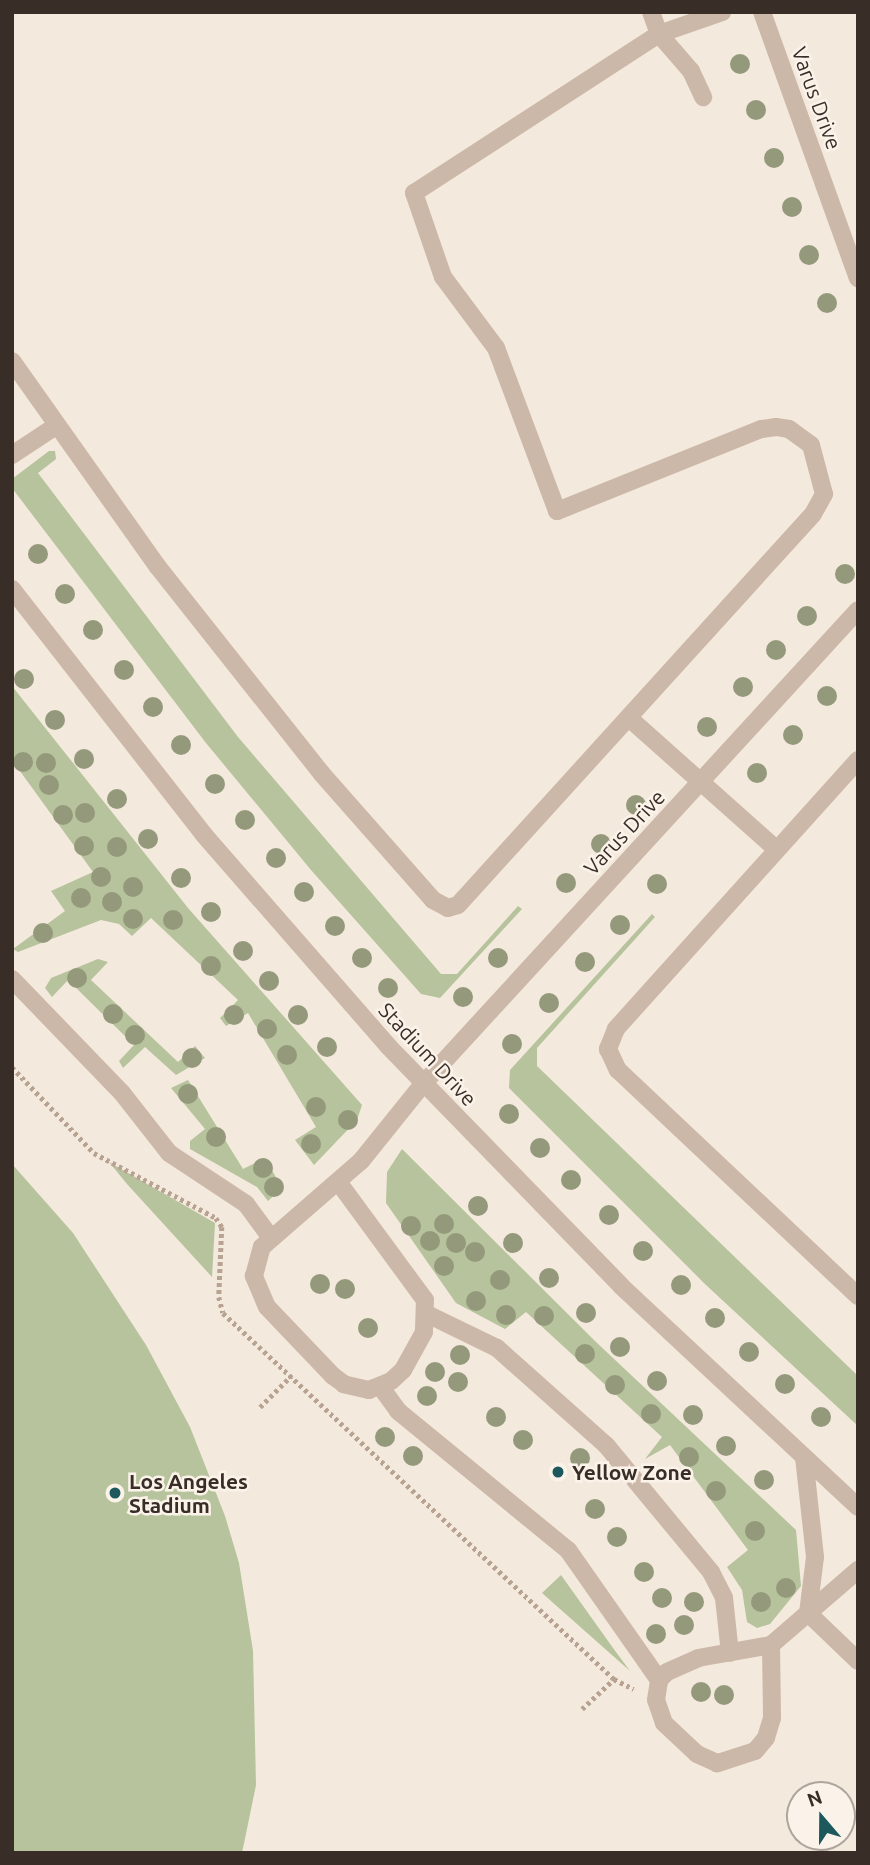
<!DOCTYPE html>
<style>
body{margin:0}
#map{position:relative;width:870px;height:1865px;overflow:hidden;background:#f3e9dc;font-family:Ubuntu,sans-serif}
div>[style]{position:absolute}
.green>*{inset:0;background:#b6c39c}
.path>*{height:4.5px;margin-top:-2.25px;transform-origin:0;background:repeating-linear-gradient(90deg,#b8a292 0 3.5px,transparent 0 7px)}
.minor>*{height:18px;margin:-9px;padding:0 9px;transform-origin:9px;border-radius:9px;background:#ccb8a8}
.trees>*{width:20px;height:20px;margin:-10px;border-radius:50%;background:#95997b}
.dots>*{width:19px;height:19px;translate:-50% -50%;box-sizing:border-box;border:4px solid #fbf3e9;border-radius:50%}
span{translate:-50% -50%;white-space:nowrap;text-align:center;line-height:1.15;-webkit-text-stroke:5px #fbf3e9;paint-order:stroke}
.street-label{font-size:21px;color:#392d28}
.poi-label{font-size:21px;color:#392d28;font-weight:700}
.left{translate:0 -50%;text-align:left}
.frame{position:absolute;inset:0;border:14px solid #392d28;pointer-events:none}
.north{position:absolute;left:786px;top:1781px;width:70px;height:70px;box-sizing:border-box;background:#fbf3e9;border:2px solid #ada49c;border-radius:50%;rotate:340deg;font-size:19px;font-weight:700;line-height:28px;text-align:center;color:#392d28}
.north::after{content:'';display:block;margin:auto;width:24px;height:32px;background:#1c585c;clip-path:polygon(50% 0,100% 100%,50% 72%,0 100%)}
</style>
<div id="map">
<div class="green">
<div style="clip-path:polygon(49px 451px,55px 451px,56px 459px,38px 473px,238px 737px,441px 974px,457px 974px,518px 906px,522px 909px,440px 998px,421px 994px,311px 870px,206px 743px,12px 488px,12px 479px)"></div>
<div style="clip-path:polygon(12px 686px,188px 908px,362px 1105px,357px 1120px,314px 1165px,295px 1140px,316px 1127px,248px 1013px,226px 1026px,220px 1018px,238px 1000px,151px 918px,132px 936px,119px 924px,101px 920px,18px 952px,13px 949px,65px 911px,51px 891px,93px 872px,12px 760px)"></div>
<div style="clip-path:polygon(652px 914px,655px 917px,537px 1048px,537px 1066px,858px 1376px,858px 1426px,706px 1285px,509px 1088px,510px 1070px)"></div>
<div style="clip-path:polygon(98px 959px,108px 962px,91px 980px,178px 1062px,195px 1046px,205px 1058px,176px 1075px,145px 1047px,123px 1068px,119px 1061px,134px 1045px,68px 980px,52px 997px,45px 988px,51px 978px)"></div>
<div style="clip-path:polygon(188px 1080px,243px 1169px,265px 1158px,282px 1188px,268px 1201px,257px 1187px,190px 1149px,190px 1141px,205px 1129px,171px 1088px)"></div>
<div style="clip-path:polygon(402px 1149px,596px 1342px,796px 1530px,801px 1586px,770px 1624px,757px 1628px,747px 1622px,742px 1590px,727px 1567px,748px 1550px,670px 1445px,645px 1459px,662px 1437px,526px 1312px,505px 1329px,456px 1303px,386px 1203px,387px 1172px)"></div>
<div style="clip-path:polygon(109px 1162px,215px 1223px,212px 1277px,127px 1184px)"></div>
<div style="clip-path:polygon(12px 1164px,73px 1233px,146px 1345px,190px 1427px,225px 1516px,239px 1563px,253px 1651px,256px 1785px,242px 1853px,12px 1853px)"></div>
<div style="clip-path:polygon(561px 1575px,613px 1648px,630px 1671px,542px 1593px)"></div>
</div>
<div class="path">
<div style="left:12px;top:1067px;width:119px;rotate:46.4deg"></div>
<div style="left:94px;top:1153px;width:138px;rotate:28deg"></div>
<div style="left:216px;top:1218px;width:11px;rotate:56deg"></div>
<div style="left:222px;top:1227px;width:70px;rotate:92.5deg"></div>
<div style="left:219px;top:1297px;width:16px;rotate:76deg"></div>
<div style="left:223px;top:1313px;width:536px;rotate:43.11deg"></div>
<div style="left:614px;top:1679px;width:22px;rotate:27deg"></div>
<div style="left:260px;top:1407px;width:44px;rotate:-45deg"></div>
<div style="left:582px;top:1709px;width:44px;rotate:-43.2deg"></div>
</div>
<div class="minor">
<div style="left:651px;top:12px;width:23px;rotate:70deg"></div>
<div style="left:659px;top:34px;width:49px;rotate:49.1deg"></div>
<div style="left:691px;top:71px;width:29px;rotate:65deg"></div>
<div style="left:762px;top:12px;width:283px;rotate:70.2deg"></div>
<div style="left:12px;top:361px;width:252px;rotate:54.7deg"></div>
<div style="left:158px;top:567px;width:264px;rotate:51.6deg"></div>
<div style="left:322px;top:774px;width:168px;rotate:48.6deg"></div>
<div style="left:433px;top:900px;width:17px;rotate:28deg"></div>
<div style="left:448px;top:908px;width:10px;rotate:-17deg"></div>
<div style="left:458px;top:905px;width:528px;rotate:-47.76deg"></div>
<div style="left:813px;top:514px;width:23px;rotate:-61deg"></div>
<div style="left:824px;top:494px;width:51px;rotate:-104.9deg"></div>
<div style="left:811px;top:445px;width:27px;rotate:-144deg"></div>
<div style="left:789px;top:429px;width:13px;rotate:-171deg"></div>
<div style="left:776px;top:427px;width:15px;rotate:172deg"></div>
<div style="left:761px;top:429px;width:220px;rotate:158.1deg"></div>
<div style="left:557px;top:511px;width:174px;rotate:-110.5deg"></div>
<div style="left:496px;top:348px;width:89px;rotate:-126.7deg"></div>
<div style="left:443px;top:277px;width:89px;rotate:-109deg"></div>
<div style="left:414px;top:193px;width:292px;rotate:-33deg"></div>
<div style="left:659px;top:34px;width:67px;rotate:-19.2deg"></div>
<div style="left:12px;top:455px;width:53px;rotate:-33.4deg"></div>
<div style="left:12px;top:589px;width:313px;rotate:52deg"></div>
<div style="left:205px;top:836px;width:279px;rotate:48.9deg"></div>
<div style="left:388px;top:1046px;width:334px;rotate:45.8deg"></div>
<div style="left:621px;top:1286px;width:324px;rotate:43deg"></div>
<div style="left:629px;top:718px;width:198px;rotate:41.7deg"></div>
<div style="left:858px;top:760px;width:362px;rotate:132deg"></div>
<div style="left:616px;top:1029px;width:22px;rotate:112deg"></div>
<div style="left:608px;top:1049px;width:23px;rotate:65deg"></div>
<div style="left:618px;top:1070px;width:330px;rotate:43.3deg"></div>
<div style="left:12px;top:979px;width:158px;rotate:46deg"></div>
<div style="left:122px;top:1093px;width:76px;rotate:51.9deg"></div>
<div style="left:169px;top:1153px;width:92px;rotate:33.5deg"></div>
<div style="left:246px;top:1204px;width:42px;rotate:53.7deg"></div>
<div style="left:339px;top:1183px;width:145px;rotate:53.7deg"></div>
<div style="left:425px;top:1300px;width:32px;rotate:92deg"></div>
<div style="left:424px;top:1332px;width:43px;rotate:118.9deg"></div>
<div style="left:403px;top:1370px;width:16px;rotate:137deg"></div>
<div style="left:391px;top:1381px;width:24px;rotate:158deg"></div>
<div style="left:369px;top:1390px;width:26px;rotate:-167deg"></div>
<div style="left:344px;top:1384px;width:14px;rotate:-144deg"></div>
<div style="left:333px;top:1376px;width:95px;rotate:-133.7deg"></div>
<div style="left:267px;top:1307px;width:34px;rotate:-113deg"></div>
<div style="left:254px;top:1276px;width:30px;rotate:-75deg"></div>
<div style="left:262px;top:1247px;width:131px;rotate:-41deg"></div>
<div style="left:361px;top:1161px;width:99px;rotate:-51.2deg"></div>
<div style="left:423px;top:1084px;width:643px;rotate:-47.46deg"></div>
<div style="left:427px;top:1314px;width:78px;rotate:25.9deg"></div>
<div style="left:497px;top:1348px;width:146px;rotate:41.7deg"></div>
<div style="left:606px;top:1445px;width:165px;rotate:50.4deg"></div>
<div style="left:711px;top:1572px;width:29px;rotate:63deg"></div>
<div style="left:724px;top:1598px;width:55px;rotate:83.8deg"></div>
<div style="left:380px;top:1386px;width:31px;rotate:54deg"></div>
<div style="left:398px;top:1411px;width:220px;rotate:39.3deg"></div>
<div style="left:568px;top:1550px;width:159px;rotate:55deg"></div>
<div style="left:804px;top:1457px;width:101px;rotate:83.7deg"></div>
<div style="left:815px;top:1557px;width:56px;rotate:97.1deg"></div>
<div style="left:808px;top:1613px;width:69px;rotate:43.8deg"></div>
<div style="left:771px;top:1645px;width:73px;rotate:89.2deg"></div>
<div style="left:772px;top:1718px;width:21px;rotate:107deg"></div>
<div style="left:766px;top:1738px;width:17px;rotate:130deg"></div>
<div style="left:755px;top:1751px;width:40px;rotate:162deg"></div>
<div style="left:717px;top:1763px;width:22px;rotate:-156deg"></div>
<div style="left:697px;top:1754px;width:45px;rotate:-136.8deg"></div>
<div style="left:664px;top:1723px;width:24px;rotate:-109deg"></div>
<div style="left:656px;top:1700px;width:20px;rotate:-81deg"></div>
<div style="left:659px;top:1680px;width:11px;rotate:-45deg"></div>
<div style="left:667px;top:1672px;width:34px;rotate:-24deg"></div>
<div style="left:698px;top:1658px;width:74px;rotate:-10.1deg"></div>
<div style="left:771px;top:1645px;width:115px;rotate:-40.8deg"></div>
</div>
<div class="trees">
<div style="left:740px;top:64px"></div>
<div style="left:756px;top:110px"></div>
<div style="left:774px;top:158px"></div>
<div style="left:792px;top:207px"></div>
<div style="left:809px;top:255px"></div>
<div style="left:827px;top:303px"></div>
<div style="left:38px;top:554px"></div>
<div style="left:845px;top:574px"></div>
<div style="left:65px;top:594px"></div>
<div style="left:807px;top:616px"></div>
<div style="left:93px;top:630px"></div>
<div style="left:776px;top:650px"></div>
<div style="left:124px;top:670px"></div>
<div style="left:24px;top:679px"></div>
<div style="left:743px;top:687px"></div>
<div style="left:827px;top:696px"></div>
<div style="left:153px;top:707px"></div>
<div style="left:55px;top:720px"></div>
<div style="left:707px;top:727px"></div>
<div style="left:793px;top:735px"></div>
<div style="left:181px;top:745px"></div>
<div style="left:84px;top:759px"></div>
<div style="left:23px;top:762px"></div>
<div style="left:46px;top:763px"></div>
<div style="left:757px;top:773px"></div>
<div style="left:215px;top:784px"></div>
<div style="left:49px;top:785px"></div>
<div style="left:117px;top:799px"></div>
<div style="left:636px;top:805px"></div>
<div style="left:85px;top:813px"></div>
<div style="left:63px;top:815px"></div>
<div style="left:245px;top:820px"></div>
<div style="left:148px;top:839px"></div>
<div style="left:601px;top:844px"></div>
<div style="left:84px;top:846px"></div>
<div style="left:117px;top:847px"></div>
<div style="left:276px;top:858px"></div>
<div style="left:101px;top:877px"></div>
<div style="left:181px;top:878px"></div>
<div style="left:566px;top:883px"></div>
<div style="left:657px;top:884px"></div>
<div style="left:133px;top:887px"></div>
<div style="left:304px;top:892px"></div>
<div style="left:81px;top:898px"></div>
<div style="left:112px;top:902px"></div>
<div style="left:211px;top:912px"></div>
<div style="left:133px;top:919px"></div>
<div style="left:173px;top:920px"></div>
<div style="left:620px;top:925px"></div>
<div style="left:335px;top:926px"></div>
<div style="left:43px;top:933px"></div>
<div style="left:243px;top:951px"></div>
<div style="left:362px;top:958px"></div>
<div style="left:498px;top:958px"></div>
<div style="left:585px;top:962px"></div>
<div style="left:211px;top:966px"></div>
<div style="left:77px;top:978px"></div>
<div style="left:269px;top:981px"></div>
<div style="left:388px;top:988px"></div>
<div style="left:463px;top:997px"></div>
<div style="left:549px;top:1003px"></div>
<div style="left:113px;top:1014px"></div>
<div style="left:234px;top:1015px"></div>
<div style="left:298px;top:1015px"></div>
<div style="left:267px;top:1029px"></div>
<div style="left:135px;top:1035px"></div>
<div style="left:512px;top:1044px"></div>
<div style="left:327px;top:1047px"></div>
<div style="left:287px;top:1055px"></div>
<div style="left:192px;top:1058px"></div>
<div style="left:188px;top:1094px"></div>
<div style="left:316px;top:1107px"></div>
<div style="left:509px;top:1114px"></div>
<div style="left:348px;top:1120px"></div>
<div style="left:216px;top:1137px"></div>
<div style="left:311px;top:1144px"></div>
<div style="left:540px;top:1148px"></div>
<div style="left:263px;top:1168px"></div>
<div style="left:571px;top:1180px"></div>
<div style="left:274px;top:1187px"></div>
<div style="left:478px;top:1206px"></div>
<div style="left:609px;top:1215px"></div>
<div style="left:444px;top:1224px"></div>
<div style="left:411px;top:1226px"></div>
<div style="left:430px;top:1241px"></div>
<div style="left:456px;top:1243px"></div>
<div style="left:513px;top:1243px"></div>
<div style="left:643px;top:1251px"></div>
<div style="left:475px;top:1252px"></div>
<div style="left:444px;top:1266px"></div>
<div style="left:549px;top:1278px"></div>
<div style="left:500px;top:1280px"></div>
<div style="left:320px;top:1284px"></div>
<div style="left:681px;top:1285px"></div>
<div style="left:345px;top:1289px"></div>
<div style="left:476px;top:1301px"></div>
<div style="left:586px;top:1313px"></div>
<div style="left:506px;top:1315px"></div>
<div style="left:544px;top:1316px"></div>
<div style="left:715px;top:1318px"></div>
<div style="left:368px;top:1328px"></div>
<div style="left:620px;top:1347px"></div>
<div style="left:749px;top:1352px"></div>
<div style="left:585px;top:1354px"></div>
<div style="left:460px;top:1355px"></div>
<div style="left:435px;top:1372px"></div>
<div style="left:657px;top:1381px"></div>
<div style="left:458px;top:1382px"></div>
<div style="left:785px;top:1384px"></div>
<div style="left:615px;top:1385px"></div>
<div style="left:427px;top:1396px"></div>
<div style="left:651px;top:1414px"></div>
<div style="left:693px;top:1415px"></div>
<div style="left:496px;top:1417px"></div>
<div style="left:821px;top:1417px"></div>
<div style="left:385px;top:1437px"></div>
<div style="left:523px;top:1440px"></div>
<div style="left:726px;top:1446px"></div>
<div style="left:413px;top:1456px"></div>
<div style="left:689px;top:1457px"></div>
<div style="left:580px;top:1458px"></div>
<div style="left:764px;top:1480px"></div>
<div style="left:716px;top:1491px"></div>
<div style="left:595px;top:1509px"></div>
<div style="left:755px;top:1531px"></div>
<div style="left:617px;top:1537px"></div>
<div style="left:644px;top:1572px"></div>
<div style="left:786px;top:1588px"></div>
<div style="left:662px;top:1598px"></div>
<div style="left:694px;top:1602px"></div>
<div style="left:761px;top:1602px"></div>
<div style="left:684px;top:1625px"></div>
<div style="left:656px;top:1634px"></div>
<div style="left:701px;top:1692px"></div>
<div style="left:724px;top:1695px"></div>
</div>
<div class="dots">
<div style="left:558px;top:1472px;background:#1c585c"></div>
<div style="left:115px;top:1493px;background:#1c585c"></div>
</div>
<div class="street-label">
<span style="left:817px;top:98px;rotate:70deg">Varus Drive</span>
<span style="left:624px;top:832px;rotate:-47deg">Varus Drive</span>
<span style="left:428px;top:1054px;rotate:47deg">Stadium Drive</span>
</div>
<div class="poi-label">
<span class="left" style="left:572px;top:1472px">Yellow Zone</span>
<span class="left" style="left:129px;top:1493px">Los Angeles<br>Stadium</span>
</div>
<div class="frame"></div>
<div class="north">N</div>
</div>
